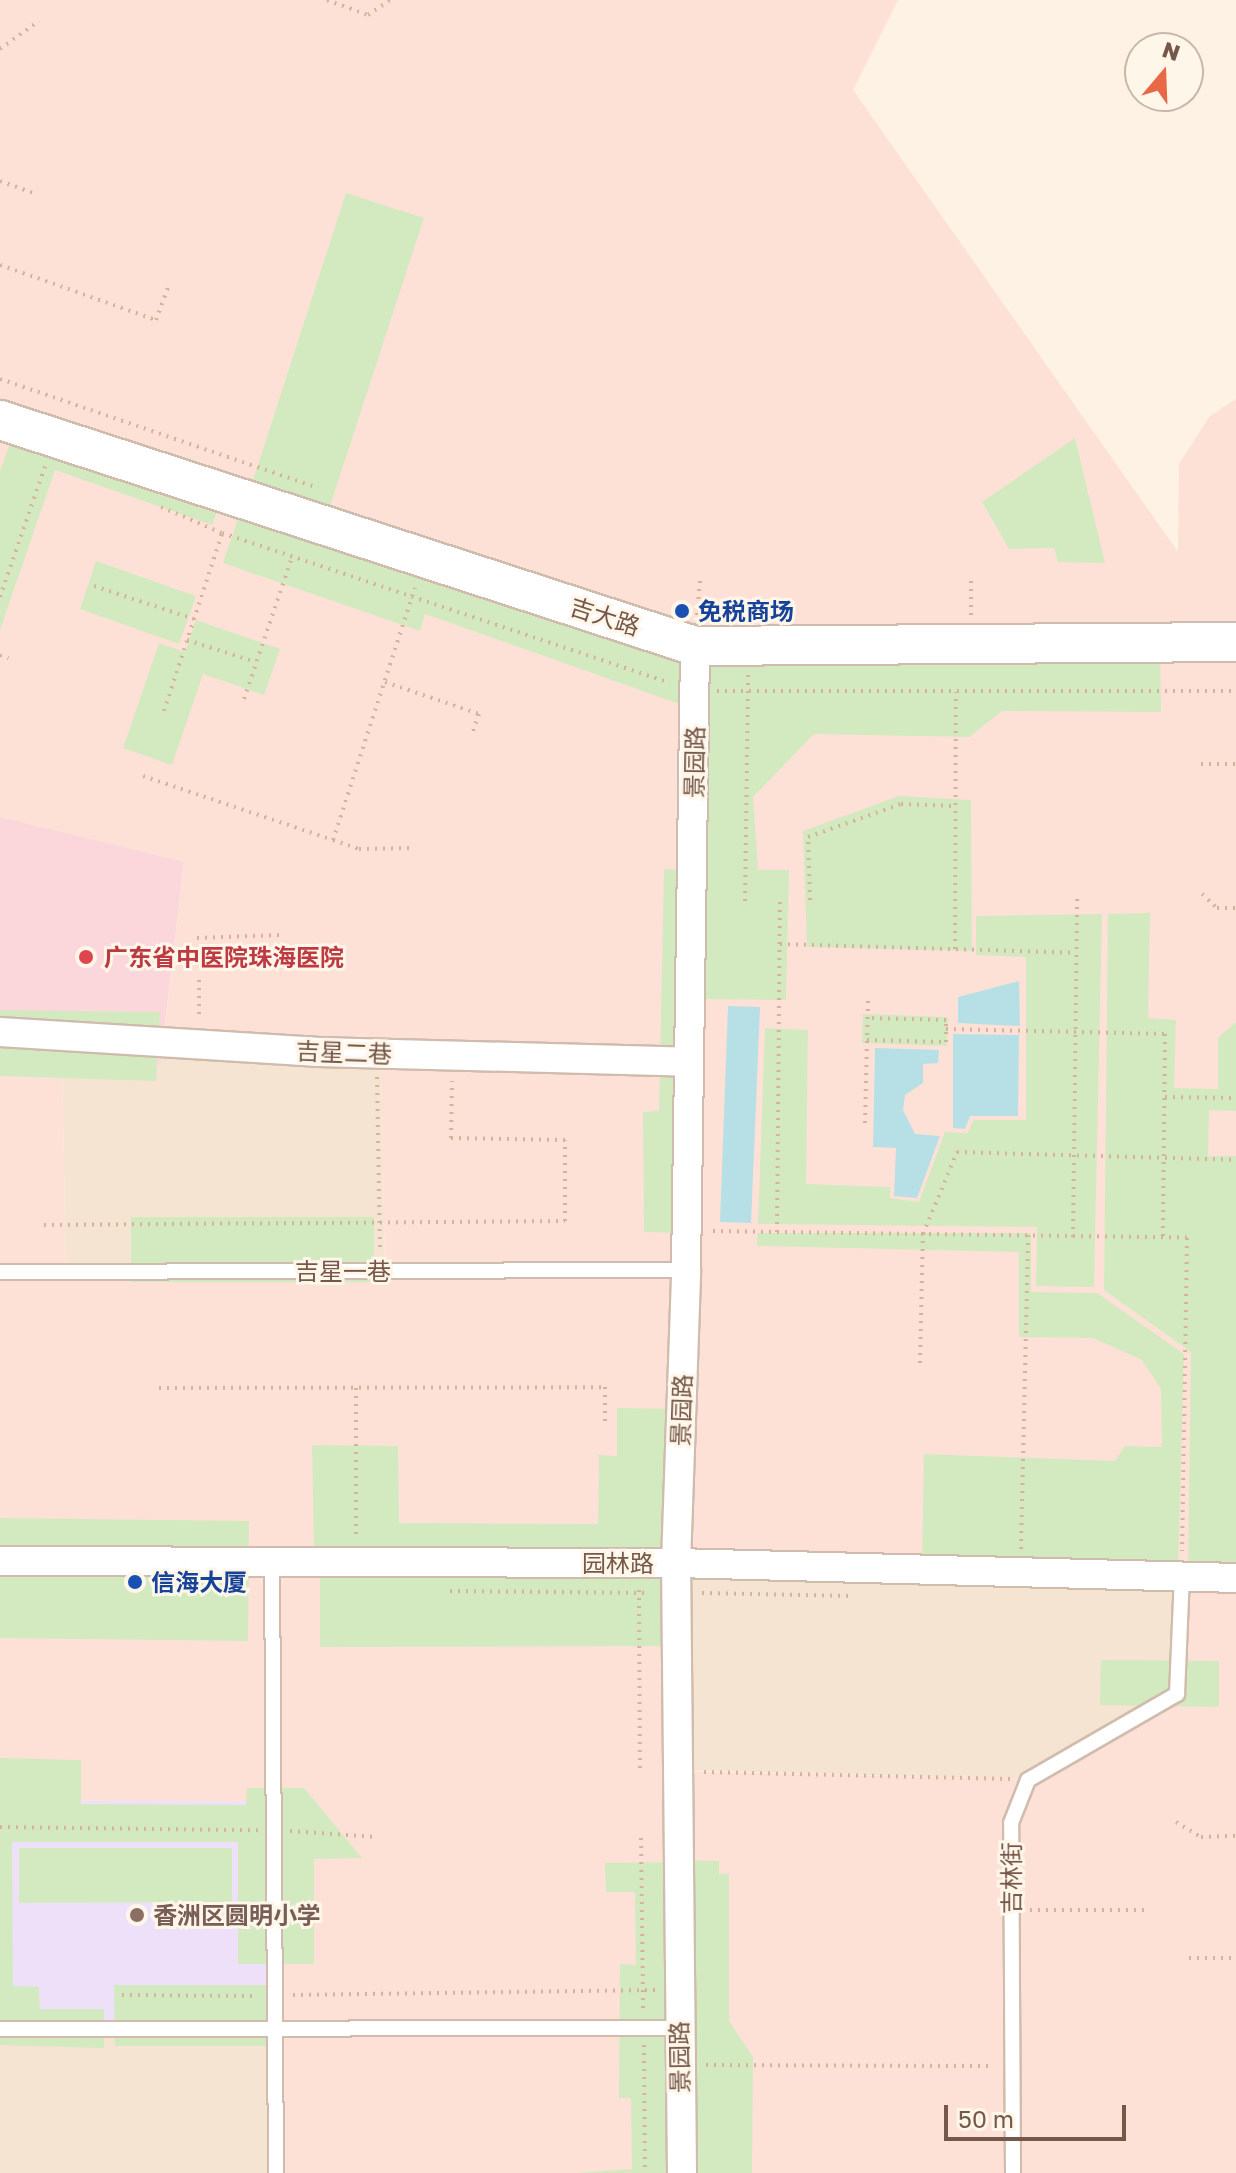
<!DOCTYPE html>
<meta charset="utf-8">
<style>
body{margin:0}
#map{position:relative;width:1236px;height:2173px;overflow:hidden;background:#fdf2e3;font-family:"Golos Text","Noto Sans SC",sans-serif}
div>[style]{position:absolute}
.residential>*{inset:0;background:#f4e4d1}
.commercial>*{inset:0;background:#fde1d6}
.education>*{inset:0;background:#efe0f9}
.medical>*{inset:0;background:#fbd6db}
.green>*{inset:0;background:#d3eac1}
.water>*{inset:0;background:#b7e0e6}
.path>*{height:4px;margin-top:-2px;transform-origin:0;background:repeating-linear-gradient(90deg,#d7b39d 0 2px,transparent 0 8px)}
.roads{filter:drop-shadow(2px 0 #d0bcad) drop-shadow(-2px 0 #d0bcad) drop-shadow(0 2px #d0bcad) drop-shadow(0 -2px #d0bcad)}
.lane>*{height:14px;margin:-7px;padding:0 7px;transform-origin:7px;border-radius:7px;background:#fff}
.street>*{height:28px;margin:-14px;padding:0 14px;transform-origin:14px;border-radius:14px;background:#fff}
.secondary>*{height:38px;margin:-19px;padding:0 19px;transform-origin:19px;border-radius:19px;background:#fff}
.dots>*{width:22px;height:22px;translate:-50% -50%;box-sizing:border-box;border:4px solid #fff6ea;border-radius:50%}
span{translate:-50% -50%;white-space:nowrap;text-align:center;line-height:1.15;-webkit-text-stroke:6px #fff6ea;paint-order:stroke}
.transit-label{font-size:24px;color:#164399;font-weight:700}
.left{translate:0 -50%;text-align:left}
.street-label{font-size:24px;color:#755849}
.health-label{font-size:24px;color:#be3a42;font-weight:700}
.education-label{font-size:24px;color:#785e54;font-weight:700}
.north{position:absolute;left:1124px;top:32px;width:80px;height:80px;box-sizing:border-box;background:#fff6ea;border:2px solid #c8b7aa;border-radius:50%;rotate:19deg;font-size:22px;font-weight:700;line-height:32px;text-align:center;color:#755849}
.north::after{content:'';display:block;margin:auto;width:28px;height:36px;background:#e96846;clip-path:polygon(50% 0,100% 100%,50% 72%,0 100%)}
.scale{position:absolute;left:944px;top:2105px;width:182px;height:36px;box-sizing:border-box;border:4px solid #755849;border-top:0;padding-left:10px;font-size:24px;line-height:28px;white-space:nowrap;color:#755849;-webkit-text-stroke:6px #fff6ea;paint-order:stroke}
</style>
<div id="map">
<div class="residential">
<div style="clip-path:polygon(163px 1042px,381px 1054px,385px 1271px,66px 1272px,62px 1057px,159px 1065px)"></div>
<div style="clip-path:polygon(676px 1563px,1182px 1577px,1184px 1690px,1028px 1779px,678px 1770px)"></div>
<div style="clip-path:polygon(0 2029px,275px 2030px,276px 2173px,0 2173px)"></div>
</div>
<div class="commercial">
<div style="clip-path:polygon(evenodd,0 0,898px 0,853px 90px,1178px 552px,1179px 464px,1210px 416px,1236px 399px,1236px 2173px,276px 2173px,274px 1802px,0 1800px,0 1051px,62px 1057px,66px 1272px,385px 1271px,381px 1054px,163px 1042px,184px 863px,0 817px,0 0,676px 1563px,1182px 1577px,1184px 1691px,1028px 1779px,678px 1771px,676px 1563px)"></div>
</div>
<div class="education">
<div style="clip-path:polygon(0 1800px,274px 1802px,275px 2030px,0 2028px)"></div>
</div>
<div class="medical">
<div style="clip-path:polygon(0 817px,184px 862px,160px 1065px,0 1051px)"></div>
</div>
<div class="green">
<div style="clip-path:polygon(346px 193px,424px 218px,330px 506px,253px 480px)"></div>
<div style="clip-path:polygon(14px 432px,221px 500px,212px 525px,55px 470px,0 630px,0 471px)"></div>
<div style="clip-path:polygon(1075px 438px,1105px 563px,1058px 562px,1054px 548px,1009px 549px,982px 502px)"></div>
<div style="clip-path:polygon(242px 507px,687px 652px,685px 706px,425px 614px,420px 631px,223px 563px)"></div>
<div style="clip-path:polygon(96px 561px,196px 596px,179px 644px,80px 609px)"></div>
<div style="clip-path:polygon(196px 620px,280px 649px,264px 695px,203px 674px,172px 765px,123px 748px,159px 643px,185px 652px)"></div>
<div style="clip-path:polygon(1160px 648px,1161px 712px,1002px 711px,969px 737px,814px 734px,753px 797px,758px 870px,789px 870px,786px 1000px,697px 999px,701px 653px)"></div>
<div style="clip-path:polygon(899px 796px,971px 800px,972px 951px,807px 947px,803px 831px)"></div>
<div style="clip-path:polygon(664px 869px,687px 870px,681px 1233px,644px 1232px,643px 1112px,659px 1111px)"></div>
<div style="clip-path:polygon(1150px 913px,1148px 1018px,1176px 1020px,1174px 1088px,1218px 1089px,1218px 1038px,1236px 1022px,1236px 1111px,1209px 1110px,1208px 1156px,1236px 1156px,1236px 1567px,1188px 1570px,1191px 1352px,1104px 1290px,1108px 914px)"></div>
<div style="clip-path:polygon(1102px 914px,1094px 1287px,1036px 1286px,1037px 1227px,758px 1224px,765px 1028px,808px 1030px,806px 1184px,890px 1187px,890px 1198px,919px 1202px,945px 1132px,968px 1133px,973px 1120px,1026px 1120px,1026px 957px,976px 955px,976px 916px)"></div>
<div style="clip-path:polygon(0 1010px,160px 1012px,156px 1081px,0 1076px)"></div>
<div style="clip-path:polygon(863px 1014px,948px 1017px,947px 1046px,862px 1043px)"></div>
<div style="clip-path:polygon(131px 1217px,374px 1217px,374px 1282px,131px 1282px)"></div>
<div style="clip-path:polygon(757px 1233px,1031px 1233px,1031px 1292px,1097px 1293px,1184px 1354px,1178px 1572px,922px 1562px,924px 1454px,1115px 1461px,1125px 1446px,1162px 1447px,1161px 1389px,1142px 1360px,1093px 1338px,1019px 1337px,1019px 1252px,757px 1246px)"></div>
<div style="clip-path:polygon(617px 1408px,675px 1409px,671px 1559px,314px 1552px,312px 1445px,398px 1446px,399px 1523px,598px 1524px,599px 1455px,617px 1456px)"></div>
<div style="clip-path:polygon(0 1518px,249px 1521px,248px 1641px,0 1638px)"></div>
<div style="clip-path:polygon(320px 1568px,664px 1570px,663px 1646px,320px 1647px)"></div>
<div style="clip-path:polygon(1101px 1660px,1219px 1661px,1219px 1707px,1100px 1705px)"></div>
<div style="clip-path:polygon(0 1758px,81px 1760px,81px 1804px,246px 1805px,247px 1788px,304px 1788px,362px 1858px,314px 1859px,314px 1964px,238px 1964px,238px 1842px,12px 1842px,13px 1986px,39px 1987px,40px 2009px,104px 2009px,104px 2048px,0 2045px)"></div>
<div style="clip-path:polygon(19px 1848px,232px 1848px,232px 1902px,19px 1903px)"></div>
<div style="clip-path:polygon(682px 1860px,719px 1861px,719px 1874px,729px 1874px,729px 2021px,753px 2057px,752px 2173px,686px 2173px)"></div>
<div style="clip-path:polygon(674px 1862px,677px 2173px,576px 2173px,632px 2169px,631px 2098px,619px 2098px,620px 1964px,636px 1965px,635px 1892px,606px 1892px,605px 1863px)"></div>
<div style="clip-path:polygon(114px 1985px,268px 1985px,269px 2046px,115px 2046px)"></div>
</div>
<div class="water">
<div style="clip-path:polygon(1019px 981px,1020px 1026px,958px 1023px,958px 997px)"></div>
<div style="clip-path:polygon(728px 1006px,760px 1007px,751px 1223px,720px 1222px)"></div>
<div style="clip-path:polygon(953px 1034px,1019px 1035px,1018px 1116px,970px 1116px,965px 1129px,953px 1128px)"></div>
<div style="clip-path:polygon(875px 1048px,939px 1050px,938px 1063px,923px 1064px,923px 1083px,905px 1095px,903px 1110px,915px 1134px,940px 1136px,917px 1198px,894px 1196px,896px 1148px,873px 1147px)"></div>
</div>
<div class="path">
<div style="left:327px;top:0;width:44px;rotate:20.1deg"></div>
<div style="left:368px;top:15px;width:27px;rotate:-34deg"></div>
<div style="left:0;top:49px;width:48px;rotate:-35.7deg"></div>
<div style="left:0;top:181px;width:35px;rotate:20deg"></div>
<div style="left:0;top:265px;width:165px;rotate:19.4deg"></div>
<div style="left:156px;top:320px;width:40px;rotate:-69.8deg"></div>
<div style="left:0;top:379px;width:336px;rotate:18.9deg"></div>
<div style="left:161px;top:507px;width:66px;rotate:23.1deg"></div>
<div style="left:222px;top:533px;width:472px;rotate:18.5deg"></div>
<div style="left:971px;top:581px;width:34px;rotate:90deg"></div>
<div style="left:94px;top:586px;width:105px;rotate:18.3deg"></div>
<div style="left:0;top:597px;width:139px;rotate:-71deg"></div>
<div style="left:697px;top:615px;width:38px;rotate:-85deg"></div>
<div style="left:187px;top:640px;width:72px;rotate:17.7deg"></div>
<div style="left:0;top:655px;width:9px;rotate:21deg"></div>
<div style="left:385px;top:682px;width:99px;rotate:18.8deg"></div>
<div style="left:479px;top:714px;width:21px;rotate:109deg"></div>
<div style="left:717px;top:691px;width:519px"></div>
<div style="left:244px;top:699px;width:150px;rotate:-71.3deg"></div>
<div style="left:164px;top:711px;width:186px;rotate:-71.9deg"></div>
<div style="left:1201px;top:764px;width:35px"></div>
<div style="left:143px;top:776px;width:200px;rotate:18.6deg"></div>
<div style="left:333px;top:840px;width:265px;rotate:-72deg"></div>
<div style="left:333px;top:840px;width:28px;rotate:19deg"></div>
<div style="left:359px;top:849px;width:55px;rotate:-1deg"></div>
<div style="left:1202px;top:894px;width:21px;rotate:43deg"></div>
<div style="left:1217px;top:908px;width:19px"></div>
<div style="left:810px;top:900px;width:63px;rotate:-91.8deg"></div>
<div style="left:808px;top:837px;width:99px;rotate:-19.5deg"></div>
<div style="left:901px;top:804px;width:54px;rotate:2.1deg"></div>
<div style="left:745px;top:901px;width:226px;rotate:-89.2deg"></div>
<div style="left:197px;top:938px;width:83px;rotate:-2.1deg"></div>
<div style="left:780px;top:944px;width:296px;rotate:1.7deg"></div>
<div style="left:955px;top:949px;width:257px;rotate:-89.8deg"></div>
<div style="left:199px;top:980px;width:38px;rotate:90deg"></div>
<div style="left:946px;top:1029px;width:219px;rotate:1.3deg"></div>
<div style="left:1165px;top:1034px;width:204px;rotate:90.6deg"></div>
<div style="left:867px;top:1040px;width:79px;rotate:1.5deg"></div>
<div style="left:946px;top:1042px;width:22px;rotate:-90deg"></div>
<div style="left:946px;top:1020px;width:79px;rotate:-178.5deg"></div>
<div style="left:377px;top:1077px;width:175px;rotate:89deg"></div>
<div style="left:1165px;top:1097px;width:71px;rotate:0.8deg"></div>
<div style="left:865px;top:1123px;width:126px;rotate:-88.6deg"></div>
<div style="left:44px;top:1225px;width:521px;rotate:-0.44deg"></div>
<div style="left:565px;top:1221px;width:81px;rotate:-90deg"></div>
<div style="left:565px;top:1140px;width:114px;rotate:-179deg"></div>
<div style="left:451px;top:1138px;width:57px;rotate:-89deg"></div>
<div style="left:713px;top:1231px;width:474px;rotate:0.8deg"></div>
<div style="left:1187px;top:1238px;width:313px;rotate:90.9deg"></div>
<div style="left:777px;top:1232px;width:332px;rotate:-89.5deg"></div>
<div style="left:1073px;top:1237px;width:341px;rotate:-89.3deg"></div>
<div style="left:920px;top:1363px;width:129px;rotate:-88.7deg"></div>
<div style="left:923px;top:1234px;width:89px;rotate:-67.5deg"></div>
<div style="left:957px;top:1152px;width:279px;rotate:1.6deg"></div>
<div style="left:159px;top:1388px;width:446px;rotate:-0.1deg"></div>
<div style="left:605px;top:1387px;width:39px;rotate:90deg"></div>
<div style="left:356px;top:1388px;width:149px;rotate:90deg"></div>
<div style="left:1021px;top:1549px;width:314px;rotate:-88.7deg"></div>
<div style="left:639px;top:1590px;width:182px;rotate:89.7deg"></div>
<div style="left:450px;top:1591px;width:200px;rotate:0.6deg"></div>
<div style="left:702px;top:1593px;width:152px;rotate:1.1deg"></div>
<div style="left:704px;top:1772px;width:307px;rotate:1.3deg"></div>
<div style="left:1176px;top:1822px;width:29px;rotate:31deg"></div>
<div style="left:1201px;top:1837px;width:35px;rotate:-2deg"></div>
<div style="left:0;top:1827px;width:258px;rotate:0.7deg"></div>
<div style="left:290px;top:1831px;width:87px;rotate:3.9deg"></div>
<div style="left:641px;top:1838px;width:174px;rotate:89.3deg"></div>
<div style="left:1030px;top:1910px;width:117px"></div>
<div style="left:1189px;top:1958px;width:47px"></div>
<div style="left:122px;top:1995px;width:134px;rotate:0.4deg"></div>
<div style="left:293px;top:1995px;width:363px;rotate:-0.8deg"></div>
<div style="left:644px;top:2045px;width:128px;rotate:89.6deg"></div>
<div style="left:706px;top:2065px;width:287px;rotate:0.2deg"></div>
</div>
<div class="roads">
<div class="lane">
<div style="left:0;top:1272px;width:686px;rotate:-0.17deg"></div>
<div style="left:272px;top:1560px;width:613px;rotate:89.63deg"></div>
<div style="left:0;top:2029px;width:679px;rotate:-0.08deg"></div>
<div style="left:1013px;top:2173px;width:350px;rotate:-90.3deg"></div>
<div style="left:1011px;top:1823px;width:46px;rotate:-68.4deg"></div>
<div style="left:1028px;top:1780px;width:172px;rotate:-30deg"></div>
<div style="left:1177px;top:1694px;width:117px;rotate:-87.6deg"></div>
</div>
<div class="street">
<div style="left:0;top:1032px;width:320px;rotate:3.6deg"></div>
<div style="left:319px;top:1052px;width:370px;rotate:1.5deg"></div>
<div style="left:0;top:1561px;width:676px;rotate:0.17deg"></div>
<div style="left:676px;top:1563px;width:560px;rotate:1.53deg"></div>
<div style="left:682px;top:2173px;width:610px;rotate:-90.56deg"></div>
<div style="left:676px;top:1563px;width:293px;rotate:-88deg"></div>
<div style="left:686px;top:1270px;width:624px;rotate:-89.17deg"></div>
</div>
<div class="secondary">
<div style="left:0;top:420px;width:731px;rotate:18.01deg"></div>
<div style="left:695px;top:646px;width:541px;rotate:-0.42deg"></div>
</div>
</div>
<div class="dots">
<div style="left:682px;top:611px;background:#1a4fb4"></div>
<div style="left:86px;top:957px;background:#e0444e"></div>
<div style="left:135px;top:1582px;background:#1a4fb4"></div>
<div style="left:137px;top:1915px;background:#8d6e63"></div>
</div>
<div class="transit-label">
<span class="left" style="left:698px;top:611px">免税商场</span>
<span class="left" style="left:151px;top:1582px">信海大厦</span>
</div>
<div class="street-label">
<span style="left:605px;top:616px;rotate:18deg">吉大路</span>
<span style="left:694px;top:762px;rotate:-89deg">景园路</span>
<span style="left:344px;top:1052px;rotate:2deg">吉星二巷</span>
<span style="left:343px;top:1271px">吉星一巷</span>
<span style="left:681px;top:1410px;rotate:-88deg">景园路</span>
<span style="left:618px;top:1563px">园林路</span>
<span style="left:1011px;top:1878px;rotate:-90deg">吉林街</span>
<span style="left:679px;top:2057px;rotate:-91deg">景园路</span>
</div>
<div class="health-label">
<span class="left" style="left:104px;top:957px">广东省中医院珠海医院</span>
</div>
<div class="education-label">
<span class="left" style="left:153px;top:1915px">香洲区圆明小学</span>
</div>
<div class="north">N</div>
<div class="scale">50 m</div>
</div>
